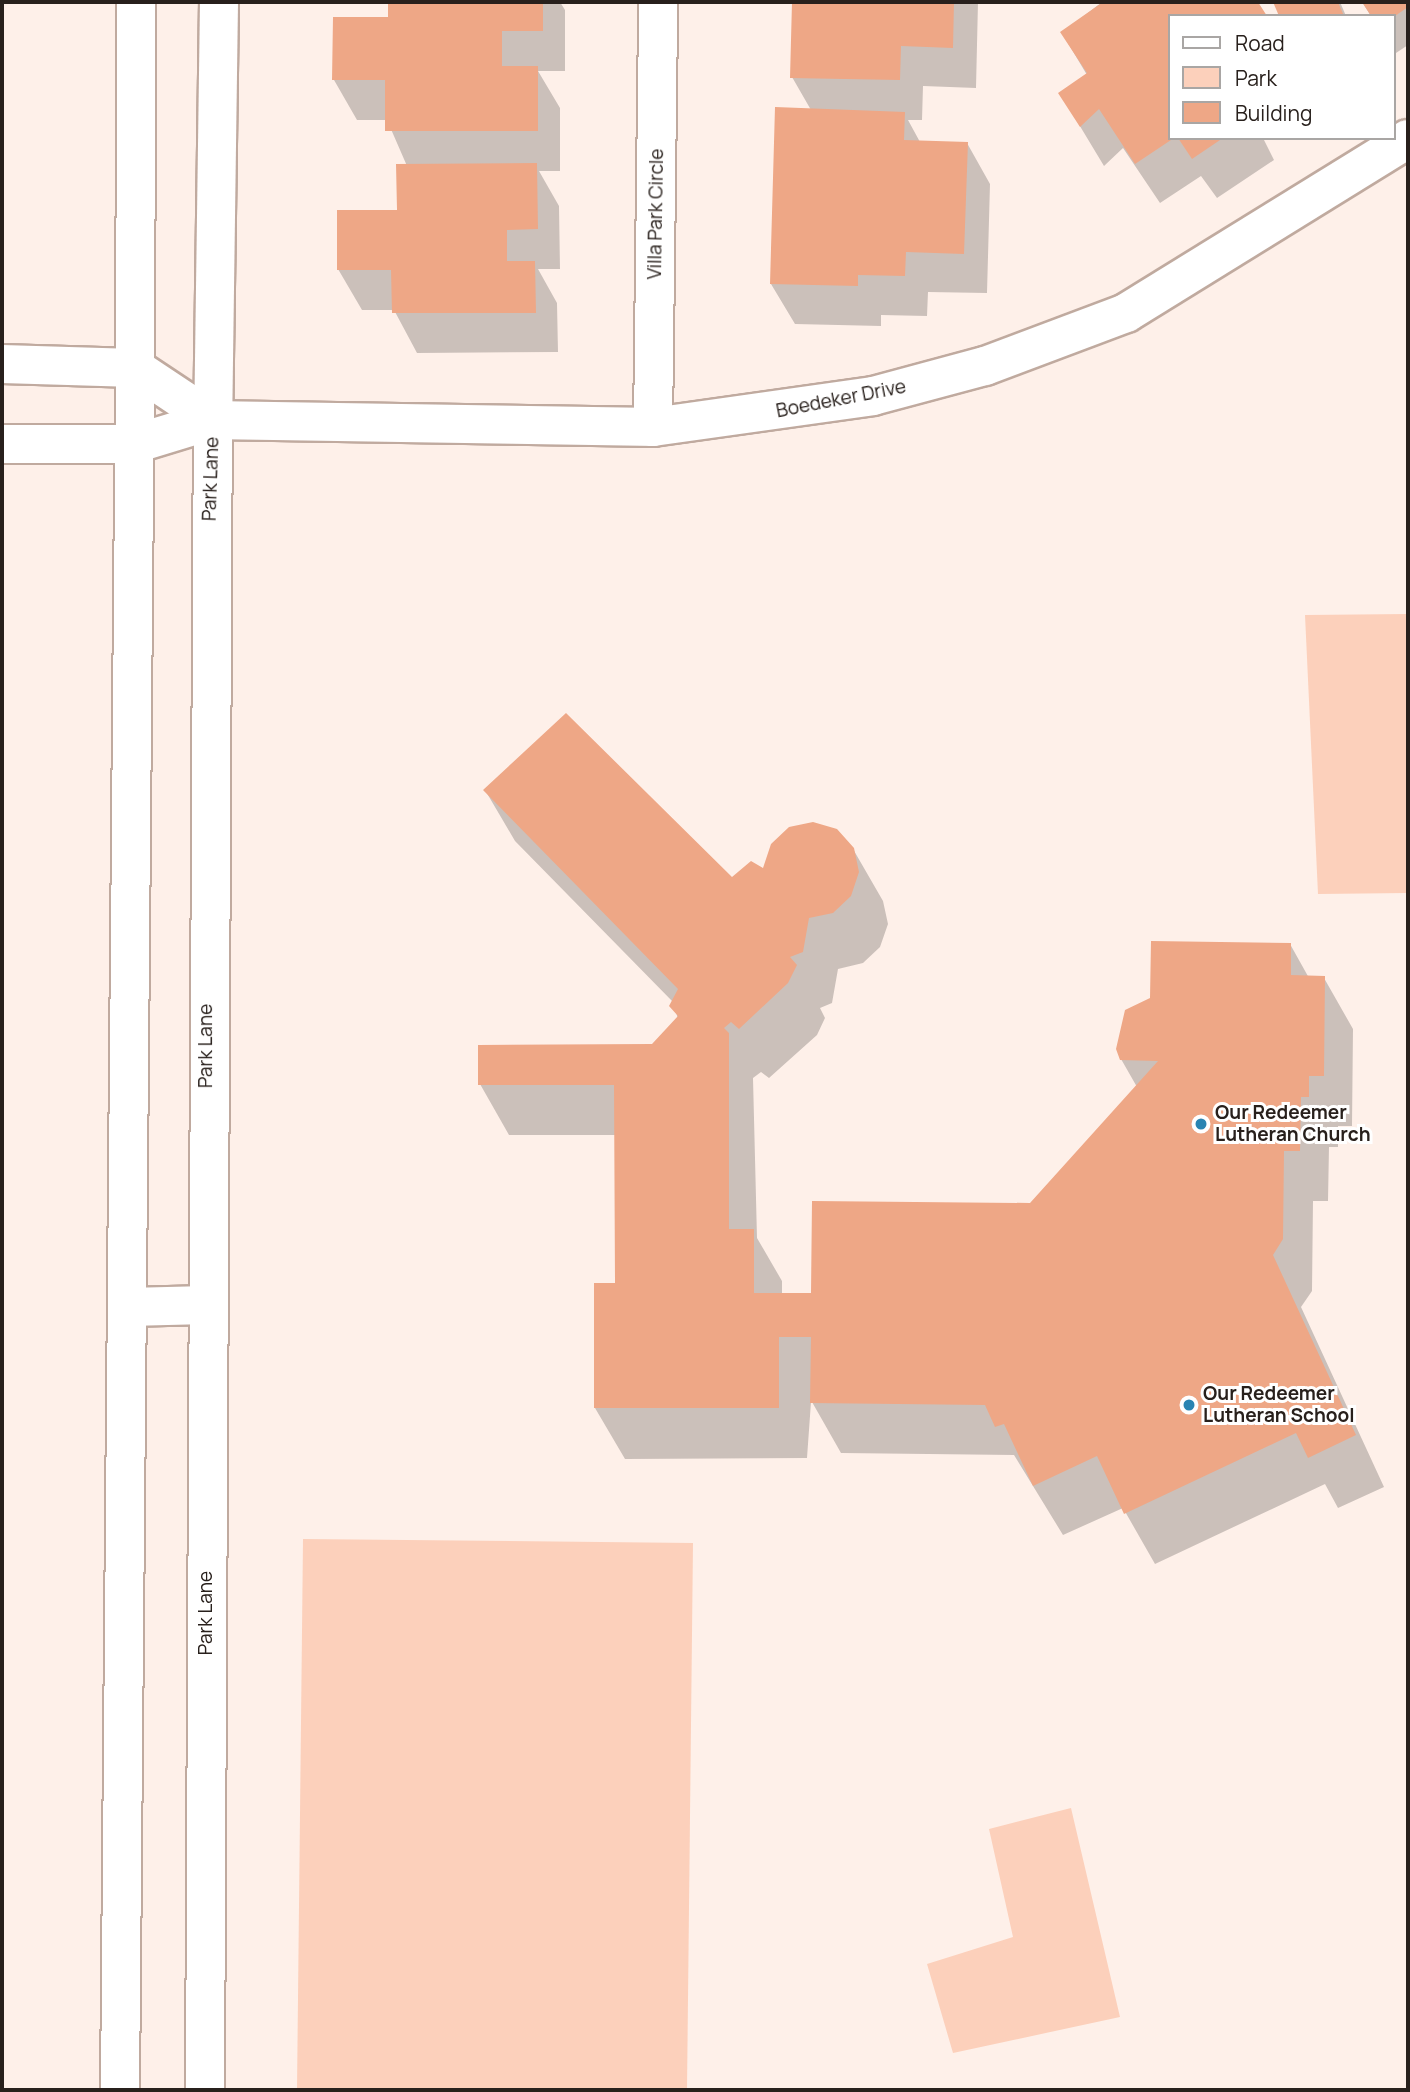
<!DOCTYPE html>
<style>
body{margin:0}
#map{position:relative;width:1410px;height:2092px;overflow:hidden;background:#fef0e9;font-family:Manrope,sans-serif}
div>[style]{position:absolute}
.green>*{inset:0;background:#fcd0bb}
.shadow>*{inset:0;background:#0003}
.building>*{inset:0;background:#eea786}
.roads{filter:drop-shadow(2px 0 #c0aa9f) drop-shadow(-2px 0 #c0aa9f) drop-shadow(0 2px #c0aa9f) drop-shadow(0 -2px #c0aa9f)}
.minor>*{height:38px;margin:-19px;padding:0 19px;transform-origin:19px;border-radius:19px;background:#fff}
.tertiary>*{height:38px;margin:-19px;padding:0 19px;transform-origin:19px;border-radius:19px;background:#fff}
.secondary>*{height:38px;margin:-19px;padding:0 19px;transform-origin:19px;border-radius:19px;background:#fff}
.dots>*{width:19px;height:19px;translate:-50% -50%;box-sizing:border-box;border:4px solid #fff;border-radius:50%}
span{translate:-50% -50%;white-space:nowrap;text-align:center;line-height:1.15;-webkit-text-stroke:6px #fff;paint-order:stroke}
.street-label{font-size:19px;color:#28201c}
.poi-label{font-size:19px;color:#28201c;font-weight:700}
.left{translate:0 -50%;text-align:left}
.frame{position:absolute;inset:0;border:4px solid #28201c;pointer-events:none}
.legend{position:absolute;left:1168px;top:14px;width:228px;height:126px;box-sizing:border-box;background:#fff;border:2px solid #a9a6a4;margin:0;padding:9px 12px;list-style:none;font-size:21px;color:#28201c}
.legend li{display:flex;align-items:center;gap:14px;height:35px}
.legend b{width:35px;border:2px solid #a9a6a4}
</style>
<div id="map">
<div class="green">
<div style="clip-path:polygon(1408px 614px,1408px 893px,1318px 894px,1305px 615px)"></div>
<div style="clip-path:polygon(303px 1539px,693px 1543px,687px 2090px,297px 2090px)"></div>
<div style="clip-path:polygon(1071px 1808px,1120px 2017px,953px 2053px,927px 1964px,1013px 1937px,989px 1829px)"></div>
</div>
<div class="shadow">
<div style="clip-path:polygon(390px 2px,560px 2px,565px 10px,565px 71px,538px 71px,560px 108px,560px 171px,539px 171px,559px 206px,560px 269px,538px 269px,557px 303px,558px 352px,417px 353px,394px 310px,362px 310px,338px 269px,399px 212px,407px 166px,387px 120px,357px 120px,334px 80px,335px 19px,390px 19px)"></div>
<div style="clip-path:polygon(793px 2px,978px 2px,976px 88px,923px 86px,922px 120px,908px 120px,920px 142px,967px 143px,990px 184px,987px 293px,928px 292px,927px 316px,881px 315px,881px 326px,795px 324px,771px 284px,811px 110px,792px 77px)"></div>
<div style="clip-path:polygon(1102px 2px,1256px 2px,1265px 16px,1170px 16px,1170px 138px,1263px 138px,1274px 160px,1217px 198px,1201px 176px,1160px 203px,1123px 148px,1104px 166px,1060px 93px,1087px 75px,1062px 33px)"></div>
<div style="clip-path:polygon(1275px 2px,1340px 2px,1346px 16px,1281px 16px)"></div>
<div style="clip-path:polygon(1362px 2px,1408px 2px,1408px 45px,1396px 53px,1394px 16px,1371px 16px)"></div>
<div style="clip-path:polygon(485px 790px,732px 880px,853px 849px,883px 901px,888px 924px,880px 947px,863px 963px,838px 969px,832px 1003px,820px 1008px,825px 1018px,817px 1035px,769px 1078px,761px 1072px,753px 1078px,757px 1238px,782px 1281px,782px 1294px,813px 1294px,1031px 1205px,1137px 1087px,1121px 1059px,1290px 944px,1309px 978px,1324px 978px,1353px 1029px,1352px 1126px,1338px 1126px,1338px 1147px,1329px 1147px,1328px 1201px,1313px 1201px,1312px 1291px,1301px 1307px,1384px 1487px,1338px 1508px,1325px 1484px,1155px 1564px,1123px 1508px,1063px 1535px,1014px 1455px,841px 1453px,812px 1402px,812px 1388px,807px 1458px,625px 1459px,595px 1408px,617px 1285px,616px 1135px,509px 1135px,480px 1084px,653px 1046px,678px 1019px,673px 1002px,515px 841px)"></div>
</div>
<div class="building">
<div style="clip-path:polygon(388px 2px,543px 2px,543px 31px,502px 31px,502px 66px,538px 66px,538px 131px,385px 131px,385px 80px,332px 80px,333px 17px,388px 17px)"></div>
<div style="clip-path:polygon(792px 2px,954px 2px,953px 48px,901px 46px,900px 80px,790px 78px)"></div>
<div style="clip-path:polygon(1103px 2px,1258px 2px,1267px 16px,1170px 16px,1174px 138px,1135px 164px,1099px 109px,1080px 127px,1058px 93px,1087px 73px,1060px 32px)"></div>
<div style="clip-path:polygon(1273px 2px,1338px 2px,1344px 16px,1279px 16px)"></div>
<div style="clip-path:polygon(1362px 2px,1408px 2px,1408px 7px,1395px 16px,1371px 16px)"></div>
<div style="clip-path:polygon(775px 107px,905px 112px,904px 140px,968px 142px,964px 254px,906px 252px,905px 276px,858px 275px,858px 286px,770px 284px)"></div>
<div style="clip-path:polygon(1178px 138px,1223px 138px,1192px 159px)"></div>
<div style="clip-path:polygon(537px 163px,538px 229px,507px 230px,507px 261px,535px 261px,536px 313px,392px 313px,391px 270px,337px 270px,337px 210px,397px 210px,396px 164px)"></div>
<div style="clip-path:polygon(566px 713px,732px 877px,751px 861px,763px 868px,771px 844px,789px 827px,813px 822px,837px 829px,854px 848px,859px 872px,851px 896px,833px 913px,809px 918px,803px 952px,790px 957px,797px 965px,788px 983px,739px 1029px,731px 1022px,724px 1028px,729px 1033px,729px 1229px,754px 1229px,754px 1293px,811px 1293px,812px 1201px,1030px 1203px,1158px 1061px,1120px 1060px,1116px 1049px,1125px 1010px,1150px 998px,1151px 941px,1291px 943px,1291px 975px,1325px 976px,1324px 1076px,1309px 1076px,1309px 1097px,1301px 1097px,1300px 1151px,1284px 1151px,1283px 1239px,1273px 1255px,1356px 1435px,1308px 1458px,1296px 1433px,1124px 1514px,1097px 1456px,1033px 1486px,1004px 1424px,995px 1427px,985px 1405px,810px 1403px,811px 1337px,779px 1337px,779px 1408px,594px 1408px,594px 1283px,615px 1283px,614px 1085px,478px 1085px,478px 1045px,652px 1044px,678px 1016px,669px 1006px,678px 989px,483px 790px)"></div>
</div>
<div class="roads">
<div class="minor">
<div style="left:653px;top:427px;width:425px;rotate:-89.3deg"></div>
</div>
<div class="tertiary">
<div style="left:219px;top:2px;width:418px;rotate:90.8deg"></div>
<div style="left:213px;top:420px;width:440px;rotate:0.9deg"></div>
<div style="left:653px;top:427px;width:222px;rotate:-8deg"></div>
<div style="left:873px;top:396px;width:116px;rotate:-15deg"></div>
<div style="left:985px;top:366px;width:151px;rotate:-20.6deg"></div>
<div style="left:1126px;top:313px;width:331px;rotate:-31.7deg"></div>
<div style="left:135px;top:368px;width:366px;rotate:-89.8deg"></div>
</div>
<div class="secondary">
<div style="left:2px;top:364px;width:133px;rotate:1.7deg"></div>
<div style="left:135px;top:368px;width:94px;rotate:33.7deg"></div>
<div style="left:2px;top:444px;width:132px"></div>
<div style="left:134px;top:444px;width:83px;rotate:-16.9deg"></div>
<div style="left:128px;top:1307px;width:79px;rotate:-1.5deg"></div>
<div style="left:120px;top:2090px;width:1722px;rotate:-89.5deg"></div>
<div style="left:205px;top:2090px;width:1670px;rotate:-89.73deg"></div>
</div>
</div>
<div class="dots">
<div style="left:1201px;top:1124px;background:#2a84b2"></div>
<div style="left:1189px;top:1405px;background:#2a84b2"></div>
</div>
<div class="street-label">
<span style="left:656px;top:214px;rotate:-89deg">Villa Park Circle</span>
<span style="left:841px;top:399px;rotate:-11deg">Boedeker Drive</span>
<span style="left:211px;top:479px;rotate:-88deg">Park Lane</span>
<span style="left:206px;top:1046px;rotate:-90deg">Park Lane</span>
<span style="left:206px;top:1613px;rotate:-90deg">Park Lane</span>
</div>
<div class="poi-label">
<span class="left" style="left:1215px;top:1124px">Our Redeemer<br>Lutheran Church</span>
<span class="left" style="left:1203px;top:1405px">Our Redeemer<br>Lutheran School</span>
</div>
<div class="frame"></div>
<ul class="legend">
<li><b style="height:9px;background:#fff"></b>Road</li>
<li><b style="height:19px;background:#fcd0bb"></b>Park</li>
<li><b style="height:19px;background:#eea786"></b>Building</li>
</ul>
</div>
